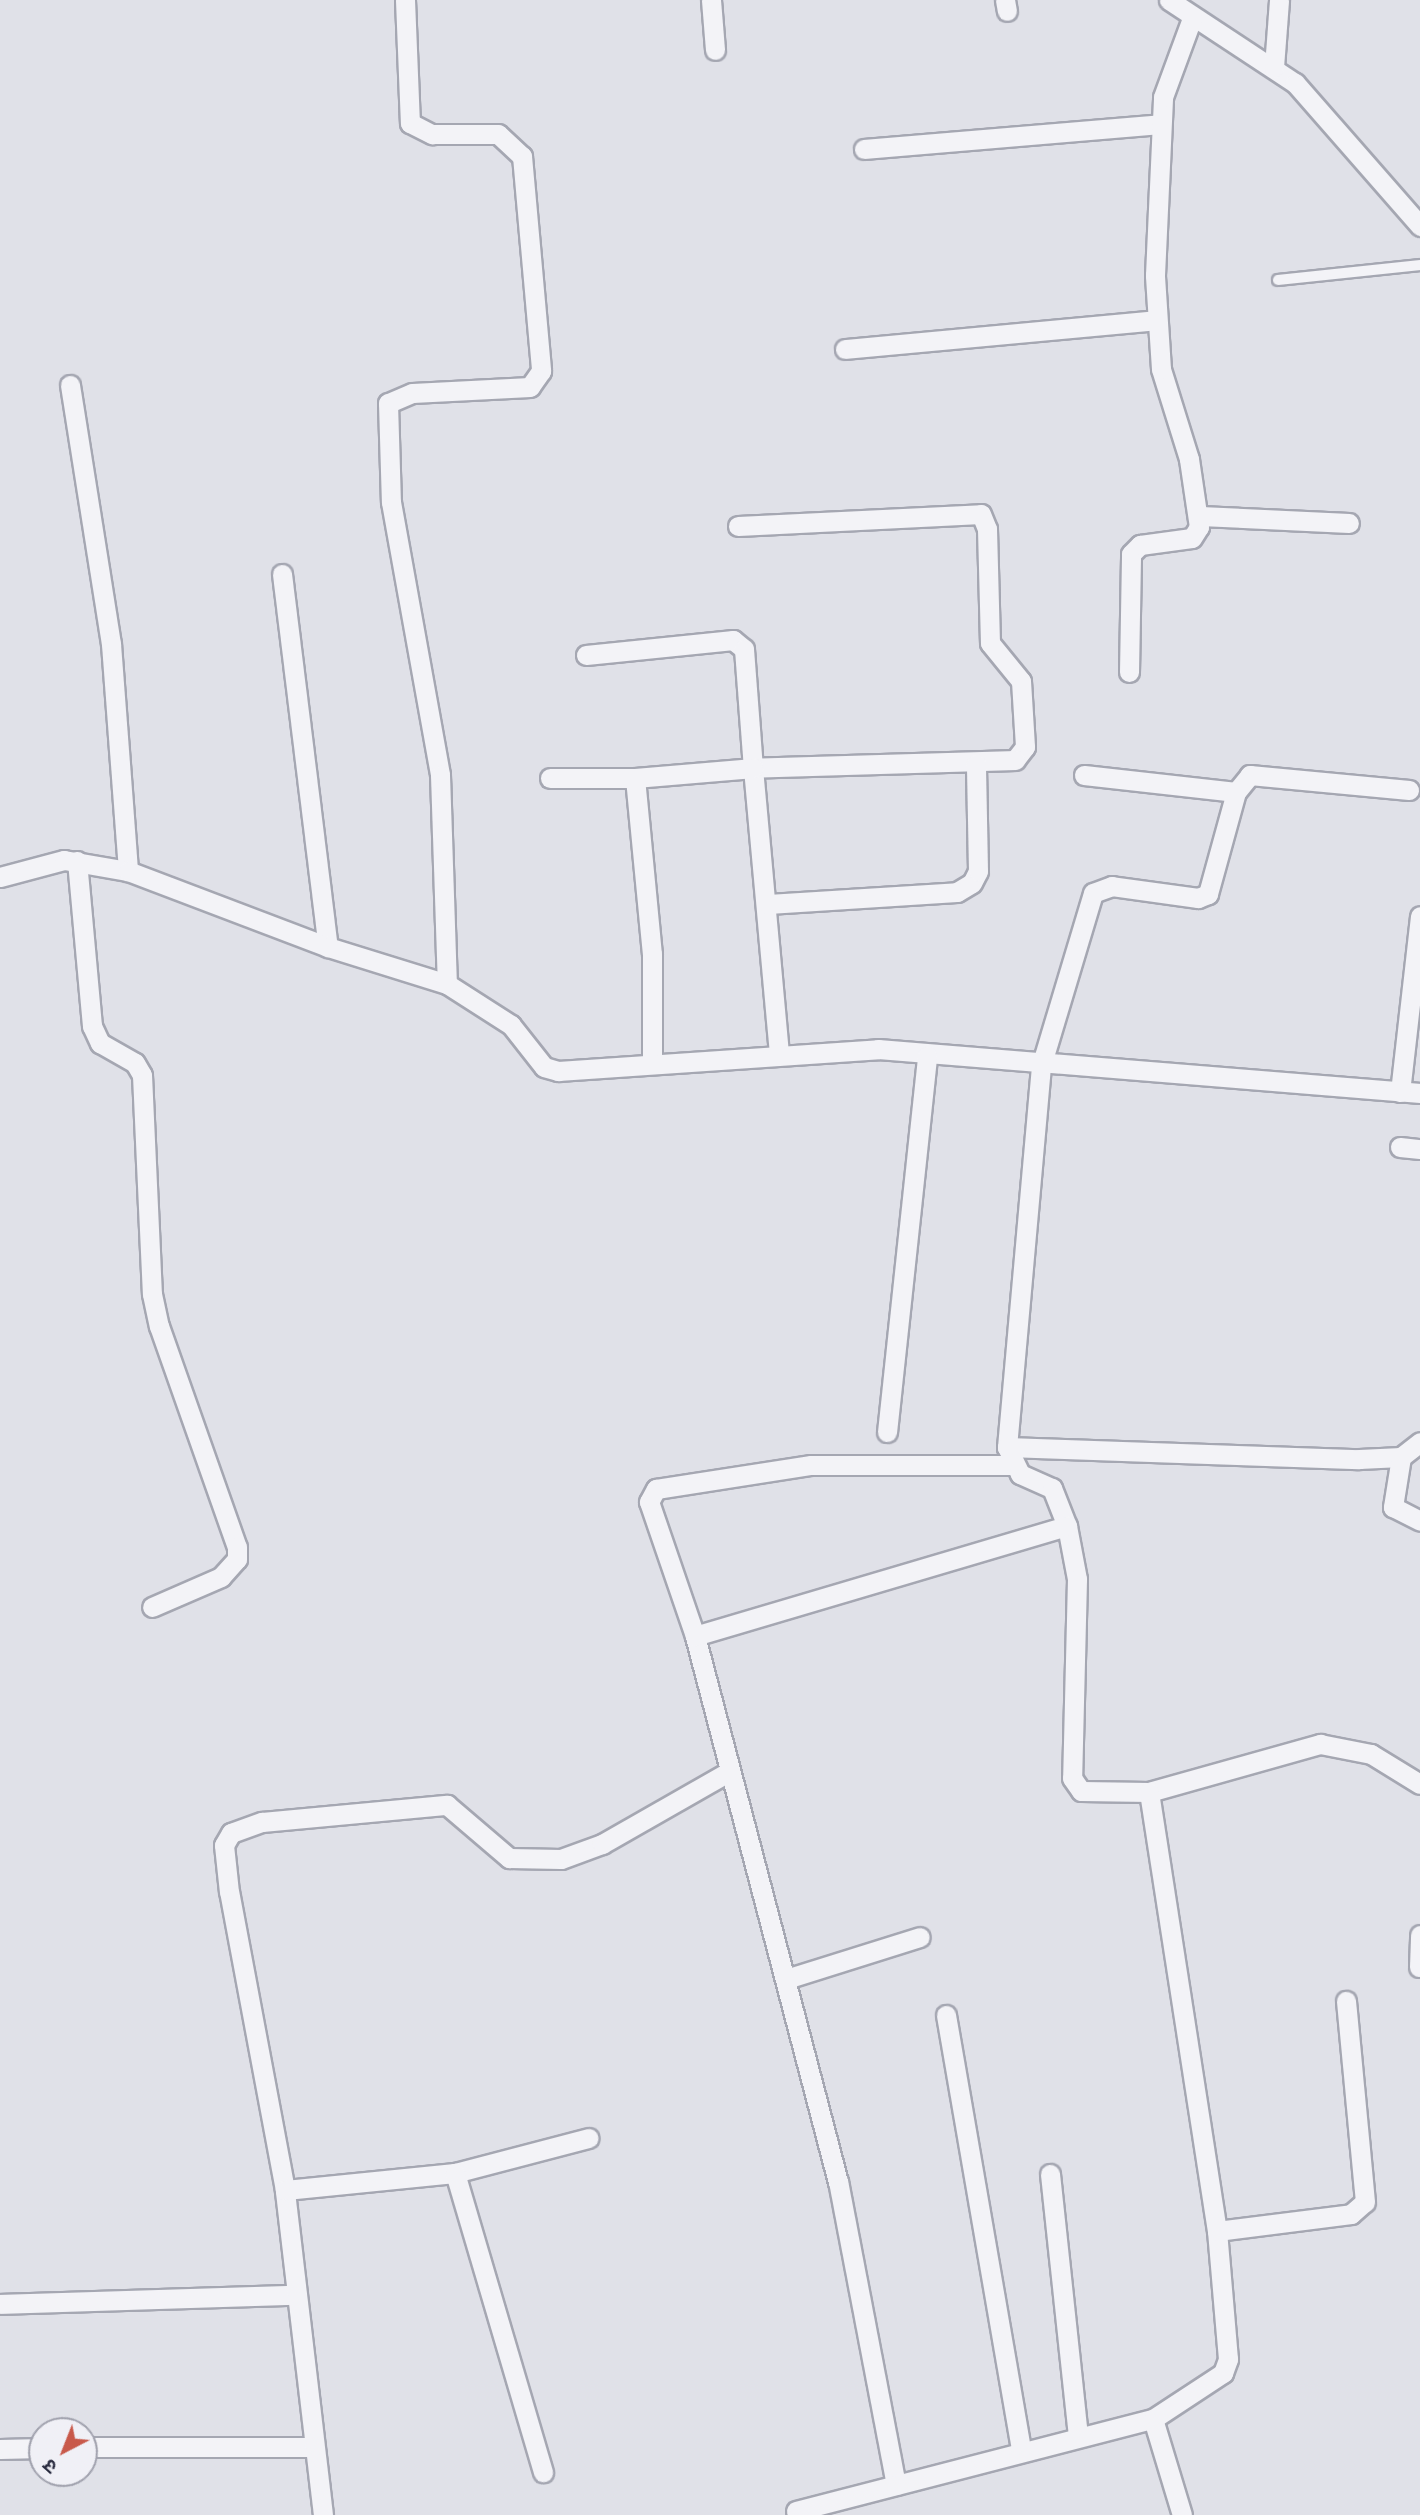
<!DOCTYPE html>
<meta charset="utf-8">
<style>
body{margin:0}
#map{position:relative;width:1420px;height:2515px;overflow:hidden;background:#e0e1e8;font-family:"Space Grotesk","Noto Sans Devanagari",sans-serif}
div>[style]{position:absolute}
.roads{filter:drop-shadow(2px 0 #a5a7b2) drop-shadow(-2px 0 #a5a7b2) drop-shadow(0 2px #a5a7b2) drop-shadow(0 -2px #a5a7b2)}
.lane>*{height:10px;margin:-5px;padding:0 5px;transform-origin:5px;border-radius:5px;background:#f3f3f7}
.street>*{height:19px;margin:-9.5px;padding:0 9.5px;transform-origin:9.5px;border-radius:9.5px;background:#f3f3f7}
span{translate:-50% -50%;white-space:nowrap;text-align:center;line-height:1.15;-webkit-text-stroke:5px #f0f0f6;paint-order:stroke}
.north{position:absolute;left:28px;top:2417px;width:70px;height:70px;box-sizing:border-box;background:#f0f0f6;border:2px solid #a0a1ad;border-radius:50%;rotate:222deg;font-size:19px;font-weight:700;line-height:28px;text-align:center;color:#292b3f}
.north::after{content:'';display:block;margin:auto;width:24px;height:32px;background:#c8594a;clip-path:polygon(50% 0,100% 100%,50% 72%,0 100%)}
</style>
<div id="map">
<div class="roads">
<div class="lane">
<div style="left:1278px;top:280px;width:143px;rotate:-6deg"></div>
</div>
<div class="street">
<div style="left:405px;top:0;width:123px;rotate:87.7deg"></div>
<div style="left:410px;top:123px;width:25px;rotate:27deg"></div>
<div style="left:432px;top:134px;width:66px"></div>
<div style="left:498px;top:134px;width:33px;rotate:43deg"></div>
<div style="left:522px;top:156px;width:216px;rotate:84.9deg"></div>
<div style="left:541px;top:371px;width:19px;rotate:125deg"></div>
<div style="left:530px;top:387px;width:118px;rotate:177.1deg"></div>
<div style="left:412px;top:393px;width:26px;rotate:157deg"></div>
<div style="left:388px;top:403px;width:99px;rotate:88.3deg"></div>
<div style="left:391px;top:502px;width:277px;rotate:79.8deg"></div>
<div style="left:440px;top:775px;width:209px;rotate:88.1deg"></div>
<div style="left:711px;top:0;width:50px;rotate:85.4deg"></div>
<div style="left:1005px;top:0;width:11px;rotate:80deg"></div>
<div style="left:1169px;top:0;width:151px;rotate:33.4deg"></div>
<div style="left:1295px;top:83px;width:190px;rotate:48.8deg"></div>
<div style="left:1274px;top:67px;width:67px;rotate:-85.7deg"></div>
<div style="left:864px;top:149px;width:297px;rotate:-4.8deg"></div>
<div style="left:845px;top:349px;width:313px;rotate:-5.3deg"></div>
<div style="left:70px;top:385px;width:262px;rotate:81deg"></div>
<div style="left:111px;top:644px;width:228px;rotate:85.7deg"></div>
<div style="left:1200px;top:516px;width:149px;rotate:2.7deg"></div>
<div style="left:738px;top:526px;width:243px;rotate:-2.8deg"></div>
<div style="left:981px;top:514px;width:16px;rotate:68deg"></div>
<div style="left:987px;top:529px;width:114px;rotate:88.5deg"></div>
<div style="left:990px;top:643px;width:49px;rotate:50.8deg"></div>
<div style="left:1021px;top:681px;width:66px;rotate:86.5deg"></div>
<div style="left:1025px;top:747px;width:16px;rotate:128deg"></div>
<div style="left:1015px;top:760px;width:262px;rotate:178.3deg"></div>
<div style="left:753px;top:768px;width:286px;rotate:84.8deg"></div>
<div style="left:282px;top:574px;width:376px;rotate:83deg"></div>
<div style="left:586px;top:655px;width:148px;rotate:-5.8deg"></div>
<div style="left:733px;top:640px;width:14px;rotate:39deg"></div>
<div style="left:744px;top:649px;width:119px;rotate:85.7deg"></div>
<div style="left:753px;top:768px;width:118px;rotate:175.2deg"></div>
<div style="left:635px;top:778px;width:177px;rotate:84.5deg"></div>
<div style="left:652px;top:954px;width:109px;rotate:90deg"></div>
<div style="left:1129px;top:672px;width:118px;rotate:-89deg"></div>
<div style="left:1131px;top:554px;width:13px;rotate:-45deg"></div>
<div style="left:1140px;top:545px;width:52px;rotate:-7.7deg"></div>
<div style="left:1192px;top:538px;width:13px;rotate:-58deg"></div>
<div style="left:1199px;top:527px;width:69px;rotate:-98.4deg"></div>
<div style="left:1189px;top:459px;width:94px;rotate:-107.3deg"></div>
<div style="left:1161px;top:369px;width:94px;rotate:-93.7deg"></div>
<div style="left:1155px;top:275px;width:178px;rotate:-87.4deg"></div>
<div style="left:1163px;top:97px;width:84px;rotate:-69.8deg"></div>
<div style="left:1084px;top:775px;width:153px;rotate:6.4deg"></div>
<div style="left:550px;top:778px;width:85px"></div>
<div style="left:1409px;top:790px;width:160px;rotate:-174.6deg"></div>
<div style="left:1250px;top:775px;width:22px;rotate:129deg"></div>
<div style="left:1236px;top:792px;width:106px;rotate:105.4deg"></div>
<div style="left:1208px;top:894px;width:11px;rotate:158deg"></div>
<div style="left:1198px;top:898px;width:87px;rotate:-172.1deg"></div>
<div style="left:1112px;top:886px;width:20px;rotate:160deg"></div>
<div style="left:1093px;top:893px;width:181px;rotate:106.7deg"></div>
<div style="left:1041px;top:1066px;width:383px;rotate:95.1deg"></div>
<div style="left:1007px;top:1447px;width:30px;rotate:64deg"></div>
<div style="left:1020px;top:1474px;width:35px;rotate:24deg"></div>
<div style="left:1052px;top:1488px;width:41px;rotate:68.5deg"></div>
<div style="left:1067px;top:1526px;width:54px;rotate:79.3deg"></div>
<div style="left:1077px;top:1579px;width:199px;rotate:91.4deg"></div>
<div style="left:1072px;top:1778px;width:16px;rotate:55deg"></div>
<div style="left:1081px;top:1791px;width:68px;rotate:0.8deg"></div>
<div style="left:1149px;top:1792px;width:178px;rotate:-15.7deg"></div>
<div style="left:1320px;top:1744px;width:52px;rotate:11.1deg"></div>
<div style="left:1371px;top:1754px;width:57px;rotate:31.5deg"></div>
<div style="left:77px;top:861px;width:166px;rotate:84.8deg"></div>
<div style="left:92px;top:1026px;width:19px;rotate:65deg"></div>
<div style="left:100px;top:1043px;width:40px;rotate:29.7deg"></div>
<div style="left:135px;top:1063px;width:14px;rotate:60deg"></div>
<div style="left:142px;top:1075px;width:219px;rotate:87.4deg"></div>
<div style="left:152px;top:1294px;width:33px;rotate:78deg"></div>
<div style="left:159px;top:1326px;width:234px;rotate:70.6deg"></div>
<div style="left:237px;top:1547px;width:12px;rotate:90deg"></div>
<div style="left:237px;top:1559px;width:24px;rotate:132deg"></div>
<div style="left:221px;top:1577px;width:75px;rotate:156.5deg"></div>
<div style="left:0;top:877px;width:66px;rotate:-14.9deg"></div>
<div style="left:64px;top:860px;width:65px;rotate:9.8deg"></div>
<div style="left:128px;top:871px;width:214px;rotate:20.8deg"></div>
<div style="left:328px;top:947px;width:125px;rotate:17.3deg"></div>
<div style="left:447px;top:984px;width:76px;rotate:32.6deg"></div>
<div style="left:511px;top:1025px;width:53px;rotate:51.8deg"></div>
<div style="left:544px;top:1067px;width:15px;rotate:16deg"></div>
<div style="left:558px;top:1071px;width:321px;rotate:-3.9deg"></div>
<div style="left:878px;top:1049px;width:544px;rotate:4.64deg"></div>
<div style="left:768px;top:904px;width:189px;rotate:-3.6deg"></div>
<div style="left:957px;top:892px;width:17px;rotate:-31deg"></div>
<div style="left:972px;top:883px;width:13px;rotate:-63deg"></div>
<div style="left:978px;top:871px;width:107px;rotate:-91.1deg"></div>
<div style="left:1400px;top:1092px;width:177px;rotate:-83.5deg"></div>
<div style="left:1400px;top:1147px;width:20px;rotate:6deg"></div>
<div style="left:887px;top:1432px;width:378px;rotate:-83.9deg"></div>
<div style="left:1007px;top:1447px;width:352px;rotate:2deg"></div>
<div style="left:1359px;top:1459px;width:42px;rotate:-2.7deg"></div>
<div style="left:1401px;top:1457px;width:24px;rotate:-38deg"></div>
<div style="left:1401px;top:1457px;width:51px;rotate:99.1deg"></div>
<div style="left:1393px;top:1507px;width:30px;rotate:27deg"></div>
<div style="left:695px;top:1636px;width:142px;rotate:-108.9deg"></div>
<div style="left:649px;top:1502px;width:15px;rotate:-62deg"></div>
<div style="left:656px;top:1489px;width:157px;rotate:-8.8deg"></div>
<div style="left:811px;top:1465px;width:200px"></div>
<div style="left:1149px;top:1792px;width:444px;rotate:81.2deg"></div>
<div style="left:1419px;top:1967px;width:32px;rotate:-88deg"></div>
<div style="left:786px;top:1979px;width:140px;rotate:-17.4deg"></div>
<div style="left:946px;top:2015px;width:441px;rotate:80.2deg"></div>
<div style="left:455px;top:2173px;width:138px;rotate:-14.7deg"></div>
<div style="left:1050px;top:2174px;width:264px;rotate:83.9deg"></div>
<div style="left:285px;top:2190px;width:303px;rotate:-100.6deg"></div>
<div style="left:229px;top:1892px;width:47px;rotate:-96.1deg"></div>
<div style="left:224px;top:1845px;width:14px;rotate:-60deg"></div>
<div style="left:231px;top:1833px;width:33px;rotate:-20deg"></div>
<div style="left:262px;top:1822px;width:186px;rotate:-5.3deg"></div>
<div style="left:447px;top:1805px;width:82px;rotate:40.5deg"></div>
<div style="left:509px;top:1858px;width:52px;rotate:1.1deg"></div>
<div style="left:561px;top:1859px;width:44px;rotate:-20.1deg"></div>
<div style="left:602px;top:1844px;width:147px;rotate:-29.7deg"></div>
<div style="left:0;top:2304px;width:293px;rotate:-1.8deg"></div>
<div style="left:84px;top:2447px;width:229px"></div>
<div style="left:0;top:2449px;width:42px;rotate:-1.4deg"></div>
<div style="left:896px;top:2485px;width:309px;rotate:-100.8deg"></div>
<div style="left:838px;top:2182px;width:564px;rotate:-104.68deg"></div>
<div style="left:695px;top:1636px;width:388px;rotate:-16.5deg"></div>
<div style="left:796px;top:2511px;width:369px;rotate:-14.5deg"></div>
<div style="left:323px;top:2515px;width:327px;rotate:-96.7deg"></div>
<div style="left:285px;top:2190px;width:171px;rotate:-5.7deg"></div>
<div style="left:455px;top:2173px;width:312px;rotate:73.6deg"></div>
<div style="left:1182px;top:2515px;width:100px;rotate:-106.8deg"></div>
<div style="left:1153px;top:2419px;width:84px;rotate:-33.3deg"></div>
<div style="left:1223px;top:2373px;width:15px;rotate:-70deg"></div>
<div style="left:1228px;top:2359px;width:128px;rotate:-94.9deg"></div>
<div style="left:1217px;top:2231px;width:135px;rotate:-7.2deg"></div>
<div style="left:1351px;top:2214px;width:18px;rotate:-41deg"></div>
<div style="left:1365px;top:2202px;width:202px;rotate:-95.4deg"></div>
</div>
</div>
<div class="north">उ</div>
</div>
